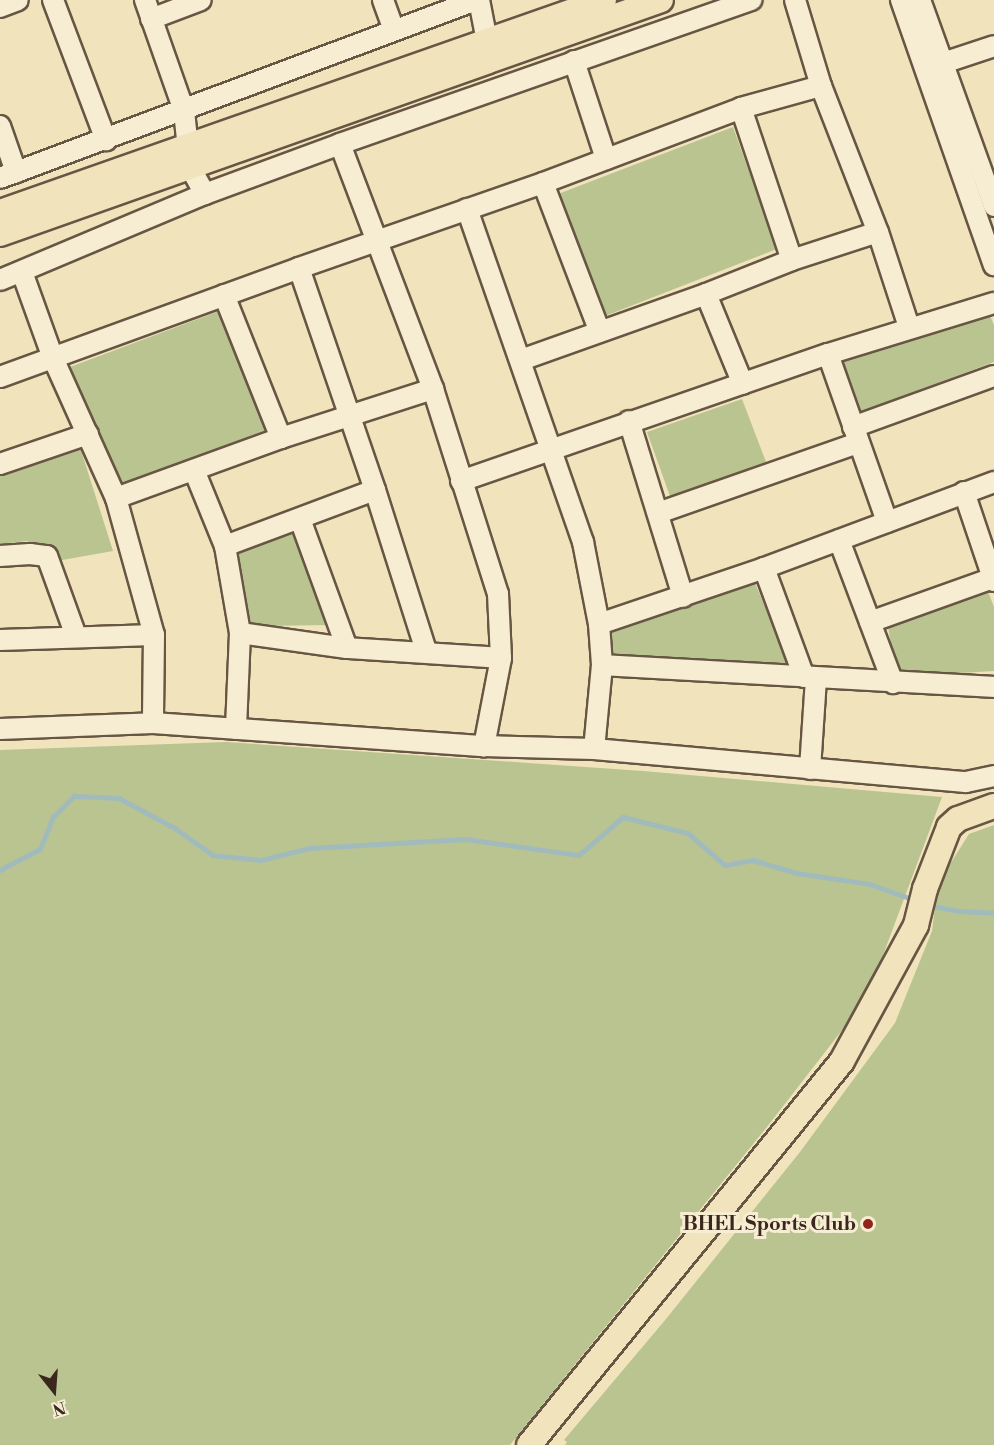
<!DOCTYPE html>
<style>
body{margin:0}
#map{position:relative;width:994px;height:1445px;overflow:hidden;background:#f1e3bb;font-family:"Libre Bodoni",serif}
div>[style]{position:absolute}
.green>*{inset:0;background:#b9c491}
.stream>*{height:4.5px;margin:-2.25px;padding:0 2.25px;transform-origin:2.25px;border-radius:2.25px;background:#a1bbbc}
.roads{filter:drop-shadow(2px 0 #685644) drop-shadow(-2px 0 #685644) drop-shadow(0 2px #685644) drop-shadow(0 -2px #685644)}
.minor>*{height:20px;margin:-10px;padding:0 10px;transform-origin:10px;border-radius:10px;background:#f6edd3}
.major>*{height:24px;margin:-12px;padding:0 12px;transform-origin:12px;border-radius:12px;background:#f1e3bb}
.dots>*{width:16px;height:16px;translate:-50% -50%;box-sizing:border-box;border:3px solid #f6edd3;border-radius:50%}
span{translate:-50% -50%;white-space:nowrap;text-align:center;line-height:1.15;-webkit-text-stroke:6px #f6edd3;paint-order:stroke}
.poi-label{font-size:20px;color:#3a271d;font-weight:700}
.right{translate:-100% -50%;text-align:right}
.north{position:absolute;left:24px;top:1361px;width:60px;height:60px;-webkit-text-stroke:4px #f6edd3;paint-order:stroke;rotate:163deg;font-size:16px;font-weight:700;line-height:24px;text-align:center;color:#3a271d}
.north::after{content:'';display:block;margin:auto;width:21px;height:27px;background:#3a271d;clip-path:polygon(50% 0,100% 100%,50% 72%,0 100%)}
</style>
<div id="map">
<div class="green">
<div style="clip-path:polygon(733px 127px,777px 249px,605px 316px,558px 194px)"></div>
<div style="clip-path:polygon(222px 310px,271px 428px,118px 487px,70px 367px)"></div>
<div style="clip-path:polygon(988px 311px,994px 325px,994px 362px,854px 414px,834px 365px)"></div>
<div style="clip-path:polygon(742px 399px,766px 462px,671px 499px,647px 432px)"></div>
<div style="clip-path:polygon(79px 444px,113px 551px,62px 560px,27px 541px,0 544px,0 472px)"></div>
<div style="clip-path:polygon(296px 531px,333px 625px,251px 626px,238px 552px)"></div>
<div style="clip-path:polygon(755px 583px,791px 668px,608px 653px,610px 631px)"></div>
<div style="clip-path:polygon(987px 589px,994px 607px,994px 671px,907px 676px,894px 664px,888px 626px)"></div>
<div style="clip-path:polygon(226px 742px,643px 771px,942px 797px,867px 998px,770px 1123px,510px 1445px,0 1445px,0 750px)"></div>
<div style="clip-path:polygon(994px 825px,994px 1445px,565px 1445px,567px 1442px,564px 1440px,666px 1319px,800px 1152px,895px 1023px,932px 931px,938px 883px,969px 834px)"></div>
</div>
<div class="stream">
<div style="left:0;top:870px;width:45px;rotate:-27.7deg"></div>
<div style="left:40px;top:849px;width:35px;rotate:-68deg"></div>
<div style="left:53px;top:817px;width:30px;rotate:-45deg"></div>
<div style="left:74px;top:796px;width:45px;rotate:2.5deg"></div>
<div style="left:119px;top:798px;width:64px;rotate:28.2deg"></div>
<div style="left:175px;top:828px;width:47px;rotate:35.4deg"></div>
<div style="left:213px;top:855px;width:48px;rotate:5.9deg"></div>
<div style="left:261px;top:860px;width:50px;rotate:-13.8deg"></div>
<div style="left:310px;top:848px;width:156px;rotate:-3.3deg"></div>
<div style="left:466px;top:839px;width:114px;rotate:8.1deg"></div>
<div style="left:579px;top:855px;width:58px;rotate:-40.8deg"></div>
<div style="left:623px;top:817px;width:67px;rotate:13.8deg"></div>
<div style="left:688px;top:833px;width:49px;rotate:40.9deg"></div>
<div style="left:725px;top:865px;width:28px;rotate:-10deg"></div>
<div style="left:753px;top:860px;width:46px;rotate:16.5deg"></div>
<div style="left:797px;top:873px;width:74px;rotate:8.6deg"></div>
<div style="left:870px;top:884px;width:48px;rotate:19.6deg"></div>
<div style="left:928px;top:905px;width:33px;rotate:11deg"></div>
<div style="left:960px;top:911px;width:34px;rotate:3deg"></div>
</div>
<div class="roads">
<div class="minor">
<div style="left:53px;top:0;width:150px;rotate:69.3deg"></div>
<div style="left:145px;top:0;width:118px;rotate:70.6deg"></div>
<div style="left:184px;top:111px;width:56px;rotate:83.9deg"></div>
<div style="left:190px;top:167px;width:31px;rotate:61deg"></div>
<div style="left:383px;top:0;width:32px;rotate:70deg"></div>
<div style="left:479px;top:0;width:42px;rotate:79deg"></div>
<div style="left:795px;top:0;width:90px;rotate:73.2deg"></div>
<div style="left:821px;top:86px;width:157px;rotate:68.7deg"></div>
<div style="left:878px;top:232px;width:100px;rotate:71.9deg"></div>
<div style="left:901px;top:0;width:281px;rotate:70.7deg"></div>
<div style="left:920px;top:0;width:219px;rotate:70.2deg"></div>
<div style="left:0;top:7px;width:19px;rotate:-21deg"></div>
<div style="left:151px;top:19px;width:53px;rotate:-20.8deg"></div>
<div style="left:574px;top:61px;width:103px;rotate:71.9deg"></div>
<div style="left:931px;top:67px;width:66px;rotate:-18.4deg"></div>
<div style="left:741px;top:108px;width:160px;rotate:71.5deg"></div>
<div style="left:0;top:126px;width:49px;rotate:70.8deg"></div>
<div style="left:340px;top:144px;width:262px;rotate:69.2deg"></div>
<div style="left:433px;top:389px;width:215px;rotate:72.4deg"></div>
<div style="left:498px;top:594px;width:64px;rotate:87.3deg"></div>
<div style="left:501px;top:658px;width:90px;rotate:100.9deg"></div>
<div style="left:0;top:178px;width:508px;rotate:-20.5deg"></div>
<div style="left:543px;top:183px;width:157px;rotate:69.1deg"></div>
<div style="left:467px;top:209px;width:353px;rotate:70.8deg"></div>
<div style="left:583px;top:542px;width:84px;rotate:79deg"></div>
<div style="left:599px;top:624px;width:41px;rotate:85.8deg"></div>
<div style="left:602px;top:665px;width:84px;rotate:95.4deg"></div>
<div style="left:299px;top:268px;width:235px;rotate:71.1deg"></div>
<div style="left:375px;top:490px;width:169px;rotate:72.4deg"></div>
<div style="left:22px;top:272px;width:91px;rotate:70.2deg"></div>
<div style="left:53px;top:358px;width:154px;rotate:65.8deg"></div>
<div style="left:116px;top:498px;width:142px;rotate:74.5deg"></div>
<div style="left:154px;top:635px;width:88px;rotate:90.7deg"></div>
<div style="left:0;top:280px;width:222px;rotate:-22.8deg"></div>
<div style="left:205px;top:194px;width:144px;rotate:-20.3deg"></div>
<div style="left:340px;top:144px;width:436px;rotate:-19.3deg"></div>
<div style="left:706px;top:294px;width:97px;rotate:67.7deg"></div>
<div style="left:224px;top:295px;width:154px;rotate:68.3deg"></div>
<div style="left:828px;top:354px;width:178px;rotate:70.6deg"></div>
<div style="left:521px;top:360px;width:196px;rotate:-19.6deg"></div>
<div style="left:706px;top:294px;width:92px;rotate:-21.6deg"></div>
<div style="left:792px;top:260px;width:90px;rotate:-18deg"></div>
<div style="left:0;top:377px;width:318px;rotate:-20deg"></div>
<div style="left:299px;top:268px;width:258px;rotate:-19.2deg"></div>
<div style="left:543px;top:183px;width:212px;rotate:-20.7deg"></div>
<div style="left:741px;top:108px;width:83px;rotate:-15.4deg"></div>
<div style="left:629px;top:421px;width:184px;rotate:72.9deg"></div>
<div style="left:853px;top:427px;width:150px;rotate:-19.9deg"></div>
<div style="left:0;top:464px;width:93px;rotate:-18.8deg"></div>
<div style="left:194px;top:470px;width:82px;rotate:67.8deg"></div>
<div style="left:225px;top:546px;width:88px;rotate:80.2deg"></div>
<div style="left:240px;top:633px;width:96px;rotate:92.4deg"></div>
<div style="left:461px;top:481px;width:388px;rotate:-19.1deg"></div>
<div style="left:828px;top:354px;width:174px;rotate:-17.1deg"></div>
<div style="left:964px;top:492px;width:94px;rotate:71.4deg"></div>
<div style="left:116px;top:498px;width:176px;rotate:-20deg"></div>
<div style="left:281px;top:438px;width:160px;rotate:-17.9deg"></div>
<div style="left:658px;top:513px;width:212px;rotate:-19.3deg"></div>
<div style="left:300px;top:519px;width:137px;rotate:70deg"></div>
<div style="left:839px;top:540px;width:153px;rotate:69.3deg"></div>
<div style="left:225px;top:546px;width:160px;rotate:-20.5deg"></div>
<div style="left:0;top:556px;width:30px;rotate:-4deg"></div>
<div style="left:30px;top:554px;width:17px;rotate:7deg"></div>
<div style="left:47px;top:556px;width:85px;rotate:70.1deg"></div>
<div style="left:764px;top:568px;width:116px;rotate:69.8deg"></div>
<div style="left:870px;top:622px;width:131px;rotate:-19.7deg"></div>
<div style="left:599px;top:624px;width:174px;rotate:-18.7deg"></div>
<div style="left:764px;top:568px;width:246px;rotate:-20.5deg"></div>
<div style="left:240px;top:633px;width:108px;rotate:8deg"></div>
<div style="left:347px;top:648px;width:154px;rotate:3.7deg"></div>
<div style="left:0;top:640px;width:154px;rotate:-1.9deg"></div>
<div style="left:602px;top:665px;width:393px;rotate:3.2deg"></div>
<div style="left:0;top:729px;width:153px;rotate:-2.2deg"></div>
<div style="left:153px;top:723px;width:332px;rotate:4deg"></div>
<div style="left:484px;top:746px;width:110px;rotate:1.6deg"></div>
<div style="left:594px;top:749px;width:373px;rotate:5.1deg"></div>
<div style="left:966px;top:782px;width:29px;rotate:-12deg"></div>
<div style="left:810px;top:769px;width:91px;rotate:-86.2deg"></div>
</div>
<div class="major">
<div style="left:0;top:212px;width:640px;rotate:-19.34deg"></div>
<div style="left:0;top:234px;width:701px;rotate:-19.49deg"></div>
<div style="left:529px;top:1445px;width:495px;rotate:-50.8deg"></div>
<div style="left:842px;top:1061px;width:155px;rotate:-61.4deg"></div>
<div style="left:916px;top:925px;width:37px;rotate:-76deg"></div>
<div style="left:925px;top:889px;width:66px;rotate:-68.8deg"></div>
<div style="left:949px;top:827px;width:12px;rotate:-42deg"></div>
<div style="left:958px;top:819px;width:38px;rotate:-20deg"></div>
</div>
</div>
<div class="dots">
<div style="left:868px;top:1224px;background:#8f2418"></div>
</div>
<div class="poi-label">
<span class="right" style="left:856px;top:1224px">BHEL Sports Club</span>
</div>
<div class="north">N</div>
</div>
